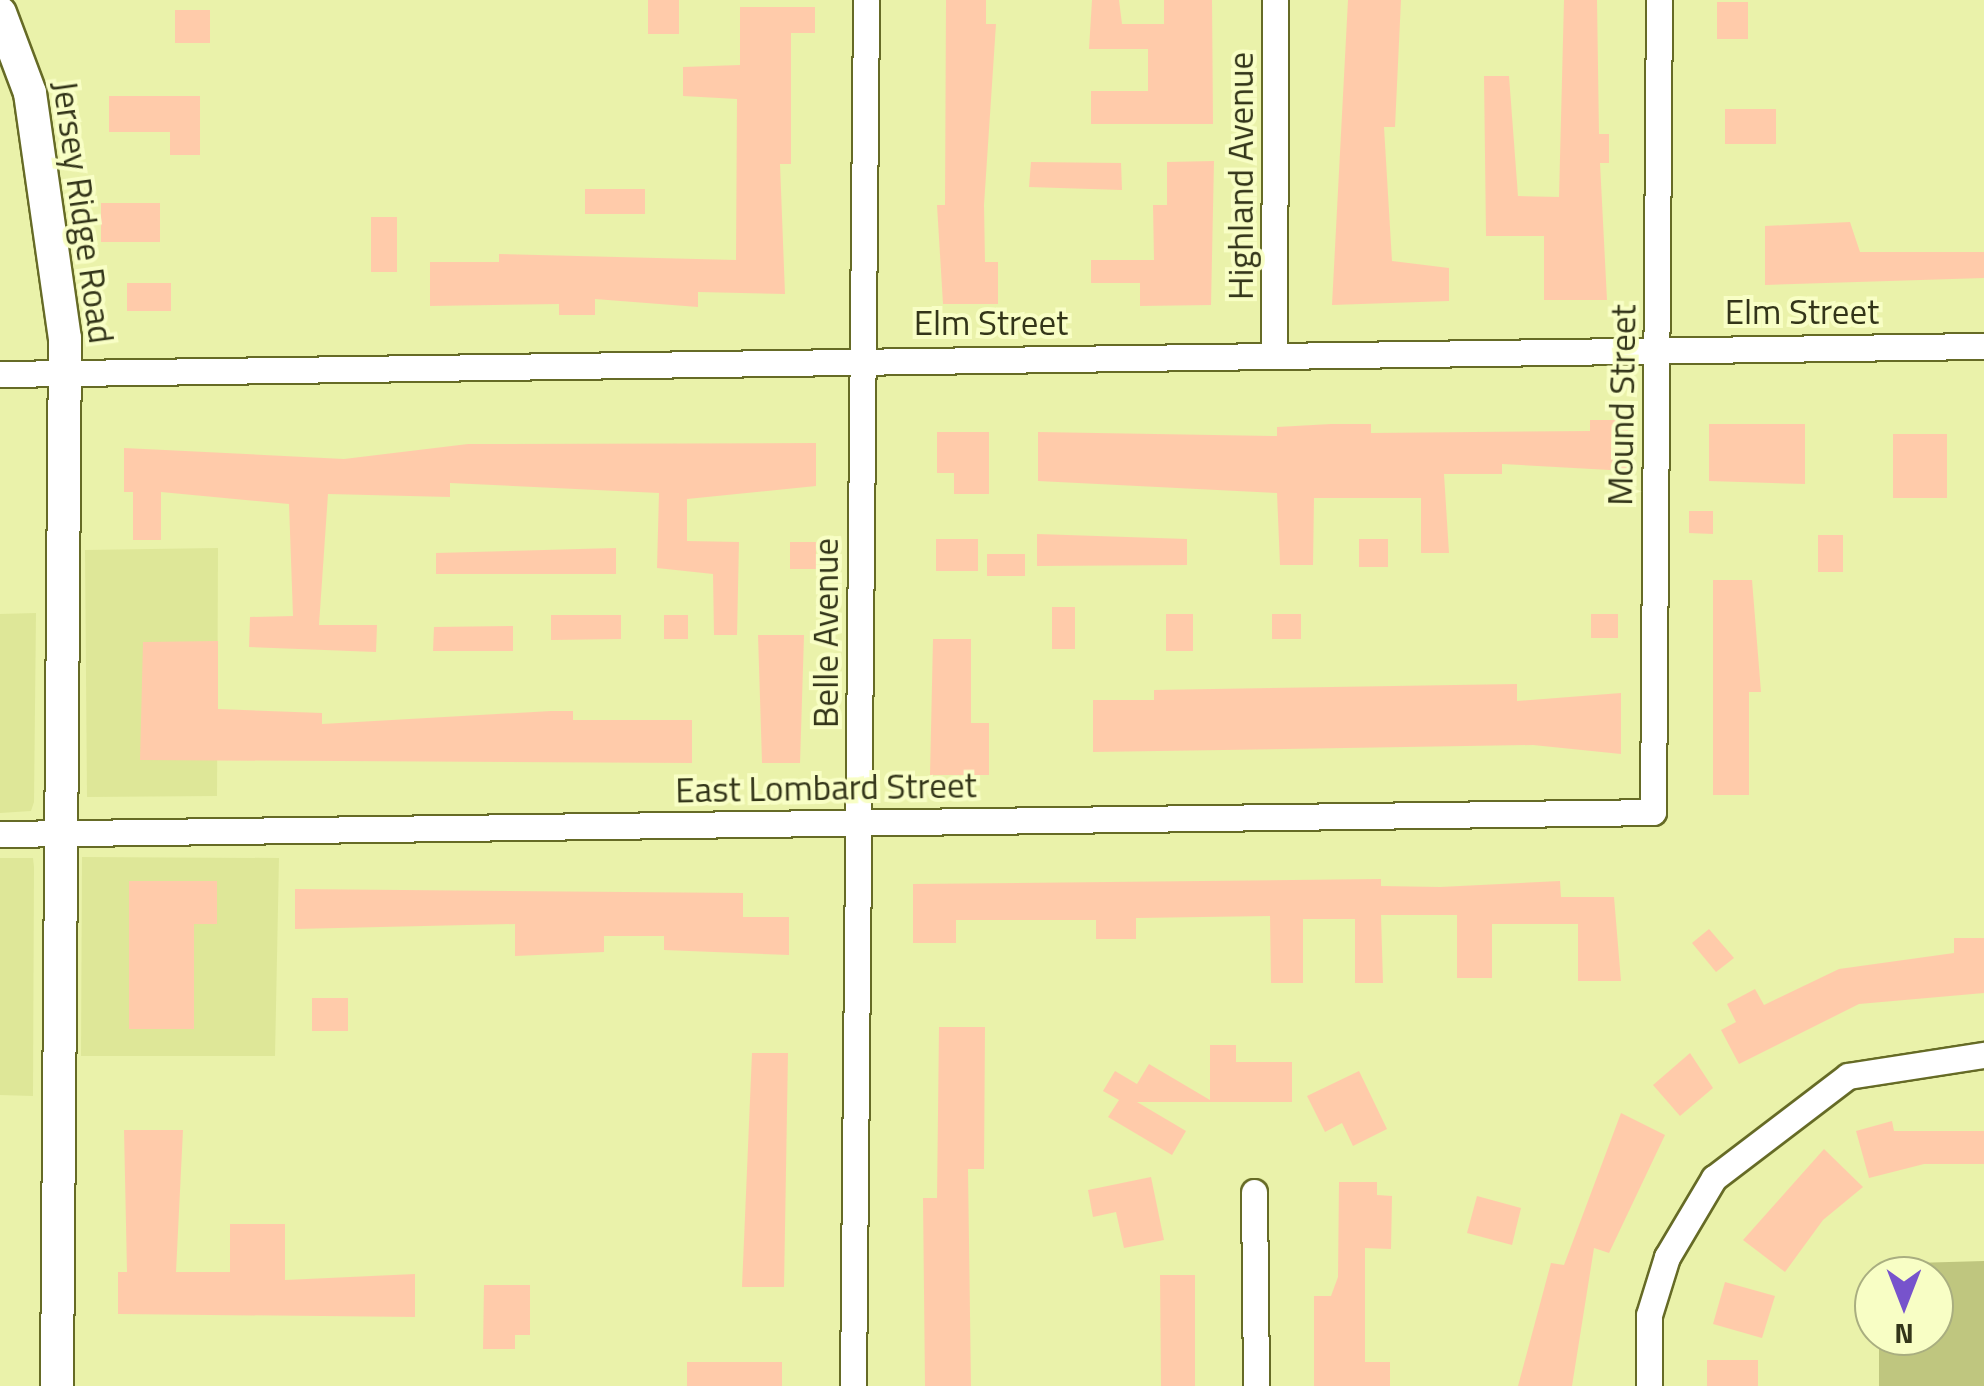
<!DOCTYPE html>
<style>
body{margin:0}
#map{position:relative;width:1984px;height:1386px;overflow:hidden;background:#eaf2aa;font-family:"Titillium Web",sans-serif}
div>[style]{position:absolute}
.built>*{inset:0;background:#dee798}
.green>*{inset:0;background:#bfc67f}
.building>*{inset:0;background:#ffcbaa}
.roads{filter:drop-shadow(2px 0 #666b26) drop-shadow(-2px 0 #666b26) drop-shadow(0 2px #666b26) drop-shadow(0 -2px #666b26)}
.minor>*{height:25px;margin:-12.5px;padding:0 12.5px;transform-origin:12.5px;border-radius:12.5px;background:#fff}
.tertiary>*{height:32px;margin:-16px;padding:0 16px;transform-origin:16px;border-radius:16px;background:#fff}
span{translate:-50% -50%;white-space:nowrap;text-align:center;line-height:1.15;-webkit-text-stroke:8px #f8fec5;paint-order:stroke}
.street-label{font-size:35px;color:#333519}
.north{position:absolute;left:1854px;top:1256px;width:100px;height:100px;box-sizing:border-box;background:#f8fec5;border:2px solid #a9ae80;border-radius:50%;rotate:180deg;font-size:28px;font-weight:700;line-height:40px;text-align:center;color:#333519}
.north::after{content:'';display:block;margin:auto;width:35px;height:45px;background:#7753cc;clip-path:polygon(50% 0,100% 100%,50% 72%,0 100%)}
</style>
<div id="map">
<div class="built">
<div style="clip-path:polygon(218px 548px,217px 796px,87px 797px,85px 550px)"></div>
<div style="clip-path:polygon(36px 613px,34px 802px,31px 811px,0 813px,0 614px)"></div>
<div style="clip-path:polygon(82px 857px,279px 858px,275px 1056px,81px 1056px)"></div>
<div style="clip-path:polygon(0 858px,33px 858px,34px 867px,33px 1096px,0 1095px)"></div>
</div>
<div class="green">
<div style="clip-path:polygon(1984px 1261px,1984px 1386px,1879px 1386px,1879px 1336px,1934px 1336px,1934px 1276px,1880px 1276px,1880px 1264px)"></div>
</div>
<div class="building">
<div style="clip-path:polygon(648px 0,679px 0,679px 34px,648px 34px)"></div>
<div style="clip-path:polygon(946px 0,986px 0,986px 24px,996px 24px,984px 205px,985px 262px,998px 262px,998px 304px,943px 304px,937px 205px,945px 205px)"></div>
<div style="clip-path:polygon(1092px 0,1119px 0,1122px 24px,1164px 24px,1164px 0,1212px 0,1213px 124px,1091px 124px,1091px 91px,1148px 91px,1148px 49px,1089px 49px)"></div>
<div style="clip-path:polygon(1348px 0,1401px 0,1395px 127px,1384px 127px,1392px 261px,1449px 268px,1449px 301px,1332px 305px)"></div>
<div style="clip-path:polygon(1564px 0,1597px 0,1599px 134px,1609px 134px,1609px 163px,1600px 163px,1607px 300px,1544px 300px,1544px 236px,1486px 236px,1484px 76px,1509px 76px,1518px 196px,1559px 197px)"></div>
<div style="clip-path:polygon(1717px 2px,1748px 2px,1748px 39px,1717px 39px)"></div>
<div style="clip-path:polygon(740px 7px,815px 7px,815px 33px,791px 33px,791px 164px,780px 164px,785px 294px,698px 292px,698px 307px,595px 299px,595px 315px,559px 315px,559px 304px,430px 306px,430px 262px,499px 262px,499px 254px,736px 260px,737px 99px,683px 96px,683px 67px,740px 65px)"></div>
<div style="clip-path:polygon(175px 10px,210px 10px,210px 43px,175px 43px)"></div>
<div style="clip-path:polygon(109px 96px,200px 96px,200px 155px,170px 155px,170px 132px,109px 132px)"></div>
<div style="clip-path:polygon(1725px 109px,1776px 109px,1776px 144px,1725px 144px)"></div>
<div style="clip-path:polygon(1214px 161px,1211px 305px,1140px 306px,1140px 283px,1091px 283px,1091px 260px,1154px 260px,1153px 205px,1167px 205px,1167px 162px)"></div>
<div style="clip-path:polygon(1031px 162px,1121px 163px,1122px 190px,1029px 187px)"></div>
<div style="clip-path:polygon(585px 189px,645px 189px,645px 214px,585px 214px)"></div>
<div style="clip-path:polygon(101px 203px,160px 203px,160px 242px,101px 242px)"></div>
<div style="clip-path:polygon(371px 217px,397px 217px,397px 272px,371px 272px)"></div>
<div style="clip-path:polygon(1850px 222px,1860px 252px,1984px 252px,1984px 278px,1765px 285px,1765px 226px)"></div>
<div style="clip-path:polygon(127px 283px,171px 283px,171px 311px,127px 311px)"></div>
<div style="clip-path:polygon(1590px 420px,1628px 420px,1628px 471px,1502px 464px,1502px 474px,1444px 474px,1449px 553px,1421px 553px,1421px 498px,1314px 498px,1313px 565px,1280px 565px,1277px 493px,1038px 481px,1038px 432px,1277px 436px,1277px 427px,1331px 424px,1371px 424px,1371px 433px,1590px 431px)"></div>
<div style="clip-path:polygon(1709px 424px,1805px 424px,1805px 484px,1709px 481px)"></div>
<div style="clip-path:polygon(937px 432px,989px 432px,989px 494px,954px 494px,954px 473px,937px 473px)"></div>
<div style="clip-path:polygon(1893px 434px,1947px 434px,1947px 498px,1893px 498px)"></div>
<div style="clip-path:polygon(816px 443px,816px 486px,687px 499px,687px 541px,739px 542px,737px 635px,714px 635px,713px 574px,657px 568px,659px 493px,450px 483px,450px 497px,328px 494px,319px 625px,377px 625px,376px 652px,249px 647px,250px 617px,293px 616px,289px 504px,161px 492px,161px 540px,133px 540px,133px 492px,124px 492px,124px 448px,344px 459px,468px 444px)"></div>
<div style="clip-path:polygon(1689px 511px,1713px 511px,1713px 534px,1689px 533px)"></div>
<div style="clip-path:polygon(1037px 534px,1187px 539px,1187px 565px,1037px 566px)"></div>
<div style="clip-path:polygon(1818px 535px,1843px 535px,1843px 572px,1818px 572px)"></div>
<div style="clip-path:polygon(936px 539px,978px 539px,978px 571px,936px 571px)"></div>
<div style="clip-path:polygon(1359px 539px,1388px 539px,1388px 567px,1359px 567px)"></div>
<div style="clip-path:polygon(790px 542px,816px 542px,816px 569px,790px 569px)"></div>
<div style="clip-path:polygon(616px 548px,616px 574px,436px 574px,436px 553px)"></div>
<div style="clip-path:polygon(987px 554px,1025px 554px,1025px 576px,987px 576px)"></div>
<div style="clip-path:polygon(1713px 580px,1752px 580px,1761px 692px,1749px 692px,1749px 795px,1713px 795px)"></div>
<div style="clip-path:polygon(1052px 607px,1075px 607px,1075px 649px,1052px 649px)"></div>
<div style="clip-path:polygon(1166px 614px,1193px 614px,1193px 651px,1166px 651px)"></div>
<div style="clip-path:polygon(1272px 614px,1301px 614px,1301px 639px,1272px 639px)"></div>
<div style="clip-path:polygon(1591px 614px,1618px 614px,1618px 638px,1591px 638px)"></div>
<div style="clip-path:polygon(551px 615px,621px 615px,621px 639px,551px 640px)"></div>
<div style="clip-path:polygon(664px 615px,688px 615px,688px 639px,664px 639px)"></div>
<div style="clip-path:polygon(513px 626px,513px 651px,433px 651px,434px 627px)"></div>
<div style="clip-path:polygon(758px 635px,804px 635px,800px 763px,762px 763px)"></div>
<div style="clip-path:polygon(933px 639px,971px 639px,971px 723px,989px 723px,989px 775px,930px 775px)"></div>
<div style="clip-path:polygon(218px 641px,218px 709px,322px 713px,322px 724px,551px 711px,573px 711px,573px 720px,692px 720px,692px 763px,140px 760px,143px 642px)"></div>
<div style="clip-path:polygon(1517px 684px,1517px 701px,1621px 693px,1621px 754px,1533px 745px,1093px 752px,1093px 700px,1154px 700px,1154px 690px)"></div>
<div style="clip-path:polygon(1381px 879px,1381px 886px,1440px 887px,1560px 881px,1561px 897px,1614px 897px,1621px 981px,1578px 981px,1578px 924px,1492px 924px,1492px 978px,1457px 978px,1457px 915px,1381px 915px,1383px 983px,1355px 983px,1355px 919px,1303px 919px,1303px 983px,1271px 983px,1270px 916px,1136px 918px,1136px 939px,1096px 939px,1096px 920px,956px 920px,956px 943px,913px 943px,913px 884px)"></div>
<div style="clip-path:polygon(129px 881px,217px 881px,217px 924px,194px 924px,194px 1029px,129px 1029px)"></div>
<div style="clip-path:polygon(295px 889px,743px 893px,743px 917px,789px 917px,789px 955px,664px 950px,664px 936px,604px 936px,604px 952px,515px 956px,515px 924px,295px 929px)"></div>
<div style="clip-path:polygon(1709px 929px,1734px 958px,1716px 972px,1692px 943px)"></div>
<div style="clip-path:polygon(1954px 938px,1984px 938px,1984px 993px,1859px 1004px,1739px 1064px,1721px 1030px,1736px 1022px,1727px 1004px,1755px 989px,1764px 1005px,1839px 969px,1954px 953px)"></div>
<div style="clip-path:polygon(312px 998px,348px 998px,348px 1031px,312px 1031px)"></div>
<div style="clip-path:polygon(939px 1027px,985px 1027px,984px 1169px,968px 1169px,971px 1386px,925px 1386px,923px 1198px,937px 1198px)"></div>
<div style="clip-path:polygon(1210px 1045px,1236px 1045px,1236px 1062px,1292px 1062px,1292px 1102px,1137px 1102px,1186px 1131px,1172px 1155px,1108px 1117px,1119px 1100px,1103px 1091px,1115px 1071px,1137px 1084px,1149px 1064px,1210px 1100px)"></div>
<div style="clip-path:polygon(752px 1053px,788px 1053px,784px 1287px,742px 1287px)"></div>
<div style="clip-path:polygon(1690px 1053px,1713px 1088px,1680px 1116px,1653px 1085px)"></div>
<div style="clip-path:polygon(1359px 1071px,1387px 1129px,1353px 1146px,1342px 1123px,1325px 1132px,1307px 1096px)"></div>
<div style="clip-path:polygon(1621px 1113px,1665px 1135px,1609px 1253px,1594px 1248px,1572px 1386px,1518px 1386px,1551px 1263px,1564px 1265px)"></div>
<div style="clip-path:polygon(1892px 1121px,1894px 1131px,1984px 1131px,1984px 1164px,1924px 1164px,1869px 1178px,1856px 1131px)"></div>
<div style="clip-path:polygon(124px 1130px,183px 1130px,176px 1272px,230px 1272px,230px 1224px,285px 1224px,285px 1280px,415px 1274px,415px 1317px,118px 1314px,118px 1272px,127px 1272px)"></div>
<div style="clip-path:polygon(1824px 1149px,1863px 1187px,1823px 1220px,1785px 1272px,1743px 1240px)"></div>
<div style="clip-path:polygon(1151px 1177px,1164px 1240px,1124px 1248px,1116px 1212px,1093px 1217px,1088px 1190px)"></div>
<div style="clip-path:polygon(1339px 1182px,1377px 1182px,1377px 1195px,1392px 1196px,1391px 1249px,1365px 1248px,1365px 1362px,1390px 1362px,1390px 1386px,1314px 1386px,1314px 1296px,1331px 1296px,1338px 1277px)"></div>
<div style="clip-path:polygon(1477px 1196px,1521px 1208px,1512px 1245px,1467px 1233px)"></div>
<div style="clip-path:polygon(1160px 1275px,1195px 1275px,1195px 1386px,1161px 1386px)"></div>
<div style="clip-path:polygon(1725px 1282px,1775px 1296px,1762px 1338px,1713px 1324px)"></div>
<div style="clip-path:polygon(484px 1285px,530px 1285px,530px 1335px,515px 1335px,515px 1349px,483px 1349px)"></div>
<div style="clip-path:polygon(1707px 1360px,1758px 1360px,1758px 1386px,1707px 1386px)"></div>
<div style="clip-path:polygon(687px 1362px,782px 1362px,782px 1386px,687px 1386px)"></div>
</div>
<div class="roads">
<div class="minor">
<div style="left:1274px;top:352px;width:352px;rotate:-89.8deg"></div>
<div style="left:0;top:374px;width:1984px;rotate:-0.81deg"></div>
<div style="left:0;top:834px;width:1653px;rotate:-0.76deg"></div>
<div style="left:1653px;top:812px;width:812px;rotate:-89.58deg"></div>
<div style="left:1254px;top:1192px;width:194px;rotate:89.4deg"></div>
<div style="left:853px;top:1386px;width:1386px;rotate:-89.46deg"></div>
<div style="left:1649px;top:1386px;width:71px;rotate:-90deg"></div>
<div style="left:1649px;top:1315px;width:61px;rotate:-72.8deg"></div>
<div style="left:1667px;top:1257px;width:92px;rotate:-59.3deg"></div>
<div style="left:1714px;top:1178px;width:168px;rotate:-37.3deg"></div>
<div style="left:1848px;top:1076px;width:138px;rotate:-8.8deg"></div>
</div>
<div class="tertiary">
<div style="left:0;top:13px;width:85px;rotate:69.4deg"></div>
<div style="left:30px;top:93px;width:247px;rotate:81.9deg"></div>
<div style="left:65px;top:338px;width:1048px;rotate:90.44deg"></div>
</div>
</div>
<div class="street-label">
<span style="left:1240px;top:176px;rotate:-90deg">Highland Avenue</span>
<span style="left:84px;top:212px;rotate:82deg">Jersey Ridge Road</span>
<span style="left:1802px;top:311px">Elm Street</span>
<span style="left:991px;top:322px">Elm Street</span>
<span style="left:1621px;top:405px;rotate:-89deg">Mound Street</span>
<span style="left:825px;top:633px;rotate:-90deg">Belle Avenue</span>
<span style="left:826px;top:787px;rotate:-1deg">East Lombard Street</span>
</div>
<div class="north">N</div>
</div>
